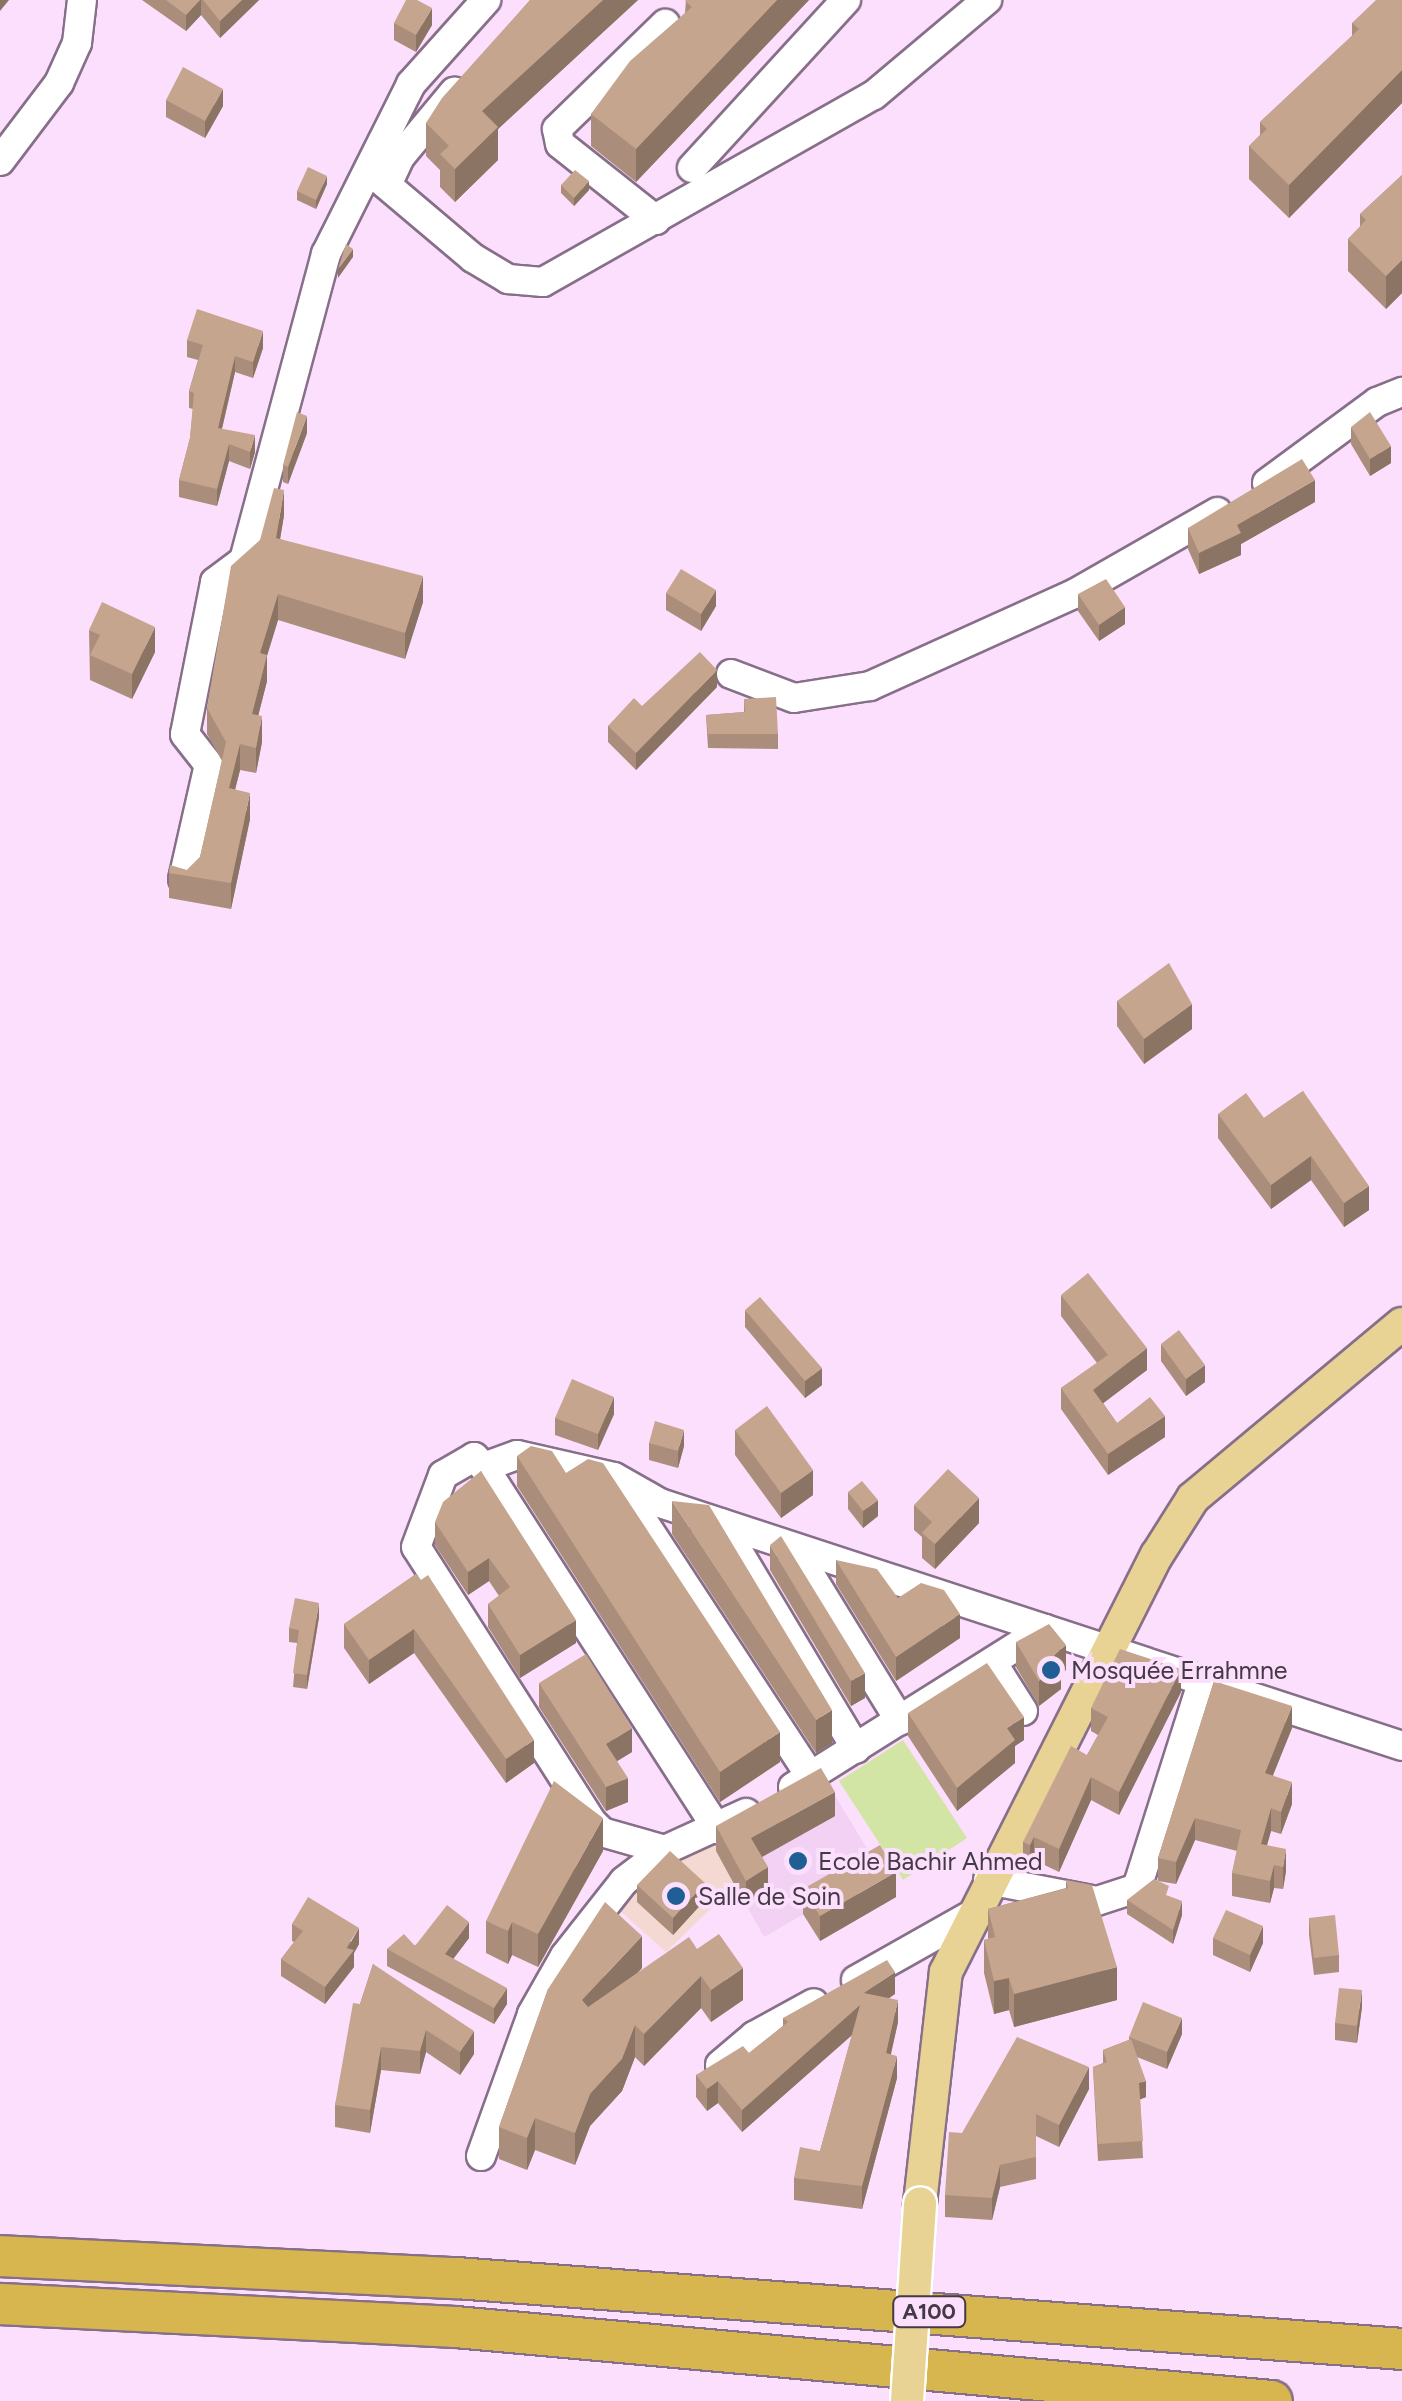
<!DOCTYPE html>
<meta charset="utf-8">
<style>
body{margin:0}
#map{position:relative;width:1402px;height:2401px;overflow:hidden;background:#fbdffd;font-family:Figtree,sans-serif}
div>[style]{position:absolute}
.built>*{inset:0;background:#f2d1f4}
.medical>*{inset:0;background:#f3d9d2}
.green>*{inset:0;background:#d2e5a4}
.roads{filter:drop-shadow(2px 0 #876f89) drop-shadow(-2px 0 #876f89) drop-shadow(0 2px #876f89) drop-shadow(0 -2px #876f89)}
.minor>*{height:28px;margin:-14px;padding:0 14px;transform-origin:14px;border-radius:14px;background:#fff}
.major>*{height:32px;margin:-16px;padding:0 16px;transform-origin:16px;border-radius:16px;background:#e8d395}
.highway>*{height:40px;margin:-20px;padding:0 20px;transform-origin:20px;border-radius:20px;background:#d8b64f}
.bridges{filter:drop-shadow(2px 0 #fff) drop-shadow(-2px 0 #fff) drop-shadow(0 2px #fff) drop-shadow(0 -2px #fff)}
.major-bridge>*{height:32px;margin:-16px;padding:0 16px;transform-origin:16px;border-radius:16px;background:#e8d395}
.wall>*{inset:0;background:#aa8e7b}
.shaded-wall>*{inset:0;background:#8b7464}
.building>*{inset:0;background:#c6a58f}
.dots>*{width:28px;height:28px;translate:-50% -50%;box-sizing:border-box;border:5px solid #fbdffd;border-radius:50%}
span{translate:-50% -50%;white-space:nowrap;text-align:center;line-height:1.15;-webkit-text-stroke:8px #fbdffd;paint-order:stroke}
.shield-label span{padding:2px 8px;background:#fbdffd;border:2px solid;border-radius:8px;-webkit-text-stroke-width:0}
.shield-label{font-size:22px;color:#443944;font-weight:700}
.poi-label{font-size:25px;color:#443944}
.left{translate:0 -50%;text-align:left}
</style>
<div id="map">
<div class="built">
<div style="clip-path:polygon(831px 1789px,880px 1870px,764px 1937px,716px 1851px)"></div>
</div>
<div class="medical">
<div style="clip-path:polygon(719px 1836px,735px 1885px,666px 1952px,617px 1908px,670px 1854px)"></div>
</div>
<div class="green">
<div style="clip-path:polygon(903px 1740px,967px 1838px,903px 1880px,839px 1781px)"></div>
</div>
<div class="roads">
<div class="minor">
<div style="left:0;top:161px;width:98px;rotate:-52.9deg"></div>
<div style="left:59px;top:83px;width:44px;rotate:-65.8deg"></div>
<div style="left:77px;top:43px;width:43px;rotate:-83.4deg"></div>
<div style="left:692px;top:168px;width:228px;rotate:-47.5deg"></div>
<div style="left:370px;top:171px;width:135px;rotate:40.2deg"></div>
<div style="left:473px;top:258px;width:41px;rotate:31deg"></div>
<div style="left:508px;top:279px;width:35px;rotate:5deg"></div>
<div style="left:543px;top:282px;width:380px;rotate:-29.5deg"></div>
<div style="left:874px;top:95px;width:148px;rotate:-40.1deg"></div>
<div style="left:387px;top:185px;width:31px;rotate:-65deg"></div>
<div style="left:400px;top:157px;width:85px;rotate:-50.3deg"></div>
<div style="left:656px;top:220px;width:122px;rotate:-141.6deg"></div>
<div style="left:560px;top:144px;width:15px;rotate:-101deg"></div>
<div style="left:557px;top:129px;width:151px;rotate:-44.2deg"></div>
<div style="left:1267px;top:483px;width:137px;rotate:-36.4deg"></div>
<div style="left:1377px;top:402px;width:27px;rotate:-22deg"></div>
<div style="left:731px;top:674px;width:67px;rotate:20.9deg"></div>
<div style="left:794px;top:698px;width:77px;rotate:-9deg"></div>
<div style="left:870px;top:686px;width:224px;rotate:-24.3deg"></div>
<div style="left:1074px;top:594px;width:165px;rotate:-29.8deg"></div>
<div style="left:183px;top:879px;width:117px;rotate:-77.2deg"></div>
<div style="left:209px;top:765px;width:39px;rotate:-128deg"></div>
<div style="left:185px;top:734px;width:155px;rotate:-78.8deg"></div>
<div style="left:215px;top:582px;width:36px;rotate:-37deg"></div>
<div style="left:244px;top:560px;width:317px;rotate:-75deg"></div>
<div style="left:326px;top:254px;width:190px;rotate:-63.4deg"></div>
<div style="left:411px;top:84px;width:113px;rotate:-48.2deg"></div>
<div style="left:484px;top:1467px;width:431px;rotate:57.2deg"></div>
<div style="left:618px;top:1483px;width:352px;rotate:56.7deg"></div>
<div style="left:721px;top:1523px;width:263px;rotate:59.1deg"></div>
<div style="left:793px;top:1547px;width:204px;rotate:58.4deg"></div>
<div style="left:992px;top:1662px;width:58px;rotate:57.7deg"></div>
<div style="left:793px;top:1787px;width:297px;rotate:-32.2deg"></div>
<div style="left:665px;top:1850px;width:66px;rotate:-164.1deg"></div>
<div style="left:602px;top:1832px;width:14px;rotate:-135deg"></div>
<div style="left:592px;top:1822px;width:326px;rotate:-122.6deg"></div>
<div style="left:416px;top:1547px;width:77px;rotate:-69.4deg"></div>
<div style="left:443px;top:1475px;width:36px;rotate:-30deg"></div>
<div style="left:474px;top:1457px;width:14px;rotate:45deg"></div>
<div style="left:484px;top:1467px;width:35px;rotate:-20deg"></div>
<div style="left:517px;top:1455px;width:99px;rotate:12.8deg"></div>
<div style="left:614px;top:1477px;width:53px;rotate:29.5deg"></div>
<div style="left:660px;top:1503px;width:781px;rotate:18.13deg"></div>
<div style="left:988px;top:1880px;width:111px;rotate:10.9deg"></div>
<div style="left:1097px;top:1901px;width:42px;rotate:-18deg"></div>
<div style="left:1137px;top:1888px;width:215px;rotate:-72.4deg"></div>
<div style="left:856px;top:1980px;width:129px;rotate:-29.4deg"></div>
<div style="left:720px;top:2065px;width:45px;rotate:-40.5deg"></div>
<div style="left:754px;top:2036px;width:68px;rotate:-28.8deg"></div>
<div style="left:481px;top:2156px;width:151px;rotate:-70.2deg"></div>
<div style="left:532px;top:2014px;width:67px;rotate:-60.4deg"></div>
<div style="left:565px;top:1956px;width:95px;rotate:-51.8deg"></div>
<div style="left:624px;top:1881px;width:51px;rotate:-37.1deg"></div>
<div style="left:665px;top:1850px;width:89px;rotate:-24.6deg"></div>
</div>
<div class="major">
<div style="left:920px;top:2203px;width:232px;rotate:-83.6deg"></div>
<div style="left:946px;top:1972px;width:467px;rotate:-63.2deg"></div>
<div style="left:1157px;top:1555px;width:67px;rotate:-57.7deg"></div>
<div style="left:1193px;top:1498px;width:272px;rotate:-39.8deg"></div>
</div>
<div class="highway">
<div style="left:0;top:2256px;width:457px;rotate:2.8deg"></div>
<div style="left:456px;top:2278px;width:949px;rotate:4.29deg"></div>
<div style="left:0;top:2304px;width:456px;rotate:2.9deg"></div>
<div style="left:455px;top:2327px;width:820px;rotate:5.18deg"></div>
</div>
</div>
<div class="bridges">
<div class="major-bridge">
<div style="left:907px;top:2401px;width:198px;rotate:-86.2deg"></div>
</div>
</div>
<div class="wall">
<div style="clip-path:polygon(142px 0,259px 0,220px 38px,201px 15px,186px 31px)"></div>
<div style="clip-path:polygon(530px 0,638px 0,498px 129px,498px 160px,455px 202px,440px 187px,440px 170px,426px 156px,426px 123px)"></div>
<div style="clip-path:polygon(686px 0,809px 0,636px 182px,591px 146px,591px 114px,685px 13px)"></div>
<div style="clip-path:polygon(1402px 0,1402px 103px,1289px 218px,1249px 179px,1249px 146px,1260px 135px,1260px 122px,1352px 36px,1352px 23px)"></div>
<div style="clip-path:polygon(394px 23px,432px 25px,416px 52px,394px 40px)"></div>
<div style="clip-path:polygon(166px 100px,223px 106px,205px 138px,166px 117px)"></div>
<div style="clip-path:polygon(1402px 175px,1402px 293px,1386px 309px,1348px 271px,1348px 239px,1360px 227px,1360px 214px)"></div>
<div style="clip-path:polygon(327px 184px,316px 209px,297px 200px,297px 191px)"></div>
<div style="clip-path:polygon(561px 185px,589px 190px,574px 206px,561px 193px)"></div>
<div style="clip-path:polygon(187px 340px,263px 348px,253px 378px,235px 372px,222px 429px,255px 452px,250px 469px,229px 461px,217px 506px,179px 497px,179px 480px,190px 438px,193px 409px,189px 408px,189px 391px,198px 360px,187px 357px)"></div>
<div style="clip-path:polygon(1351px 427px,1391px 463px,1370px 476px,1351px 444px)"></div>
<div style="clip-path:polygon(307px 433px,288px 484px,283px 482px,283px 465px)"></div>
<div style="clip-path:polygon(1315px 502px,1241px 544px,1241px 555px,1199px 574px,1188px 549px,1188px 528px)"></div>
<div style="clip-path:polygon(284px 515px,280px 539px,423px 602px,405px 659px,278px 620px,267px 655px,267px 681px,258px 716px,262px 742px,256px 773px,240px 770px,235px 789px,250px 819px,231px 909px,169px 898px,169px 873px,187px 870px,200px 857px,222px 761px,207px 734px,207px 708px,260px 540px)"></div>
<div style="clip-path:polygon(666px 593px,716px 606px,701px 631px,666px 610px)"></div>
<div style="clip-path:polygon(1078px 594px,1125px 624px,1099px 641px,1078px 611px)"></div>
<div style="clip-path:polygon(89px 630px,155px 652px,132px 699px,90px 680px)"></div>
<div style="clip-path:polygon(717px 687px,636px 770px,608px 742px,608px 726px,642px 706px)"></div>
<div style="clip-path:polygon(744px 699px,778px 734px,778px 749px,708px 748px,706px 715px,744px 712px)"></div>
<div style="clip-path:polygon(1117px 1001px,1192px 1029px,1144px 1064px,1117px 1026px)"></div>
<div style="clip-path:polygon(1303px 1091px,1369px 1210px,1344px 1227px,1311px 1180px,1271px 1209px,1218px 1138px,1218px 1114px,1264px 1118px)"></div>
<div style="clip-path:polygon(1061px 1295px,1147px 1370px,1103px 1403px,1117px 1423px,1165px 1437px,1108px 1475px,1061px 1409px,1061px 1388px,1097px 1363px,1061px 1316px)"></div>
<div style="clip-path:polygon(745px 1310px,822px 1385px,805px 1398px,745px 1327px)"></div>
<div style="clip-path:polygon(1161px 1344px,1205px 1382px,1186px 1396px,1161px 1361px)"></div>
<div style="clip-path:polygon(614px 1414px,598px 1450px,555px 1435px,555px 1418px)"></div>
<div style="clip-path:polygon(735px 1430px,813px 1495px,781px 1518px,735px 1455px)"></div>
<div style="clip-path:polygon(649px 1443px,684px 1446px,678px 1468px,649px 1460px)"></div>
<div style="clip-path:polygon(517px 1456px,566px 1473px,780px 1762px,720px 1802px,517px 1486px)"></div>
<div style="clip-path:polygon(481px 1471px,576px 1643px,520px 1678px,488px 1627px,488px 1604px,499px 1596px,489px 1581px,468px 1595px,435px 1545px,435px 1522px)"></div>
<div style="clip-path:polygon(848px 1492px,878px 1516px,863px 1528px,848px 1509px)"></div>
<div style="clip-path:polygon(672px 1501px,832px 1743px,816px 1753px,672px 1534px)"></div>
<div style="clip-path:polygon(914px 1505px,979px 1523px,935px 1569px,922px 1558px,922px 1537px,914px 1530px)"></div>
<div style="clip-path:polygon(770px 1545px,865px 1698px,851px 1706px,770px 1570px)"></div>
<div style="clip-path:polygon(836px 1560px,898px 1598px,960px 1638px,896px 1681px,836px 1584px)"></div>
<div style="clip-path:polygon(416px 1574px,534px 1763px,506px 1783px,414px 1653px,369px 1684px,344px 1648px,344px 1624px)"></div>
<div style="clip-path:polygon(319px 1617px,307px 1689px,293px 1687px,297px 1643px,289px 1642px,289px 1628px)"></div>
<div style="clip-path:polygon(1016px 1642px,1066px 1670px,1061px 1674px,1061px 1689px,1039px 1706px,1016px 1667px)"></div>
<div style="clip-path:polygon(1214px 1681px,1292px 1728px,1273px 1775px,1292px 1804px,1281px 1834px,1271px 1831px,1267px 1845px,1286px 1871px,1283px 1889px,1274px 1888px,1270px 1903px,1232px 1896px,1232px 1873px,1237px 1851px,1195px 1840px,1176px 1884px,1158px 1881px,1158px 1858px)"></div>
<div style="clip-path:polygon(539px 1683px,632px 1752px,617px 1761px,628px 1802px,606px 1811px,539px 1707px)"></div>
<div style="clip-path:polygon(1181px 1692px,1119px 1815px,1091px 1800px,1059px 1872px,1034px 1860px,1030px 1868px,1023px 1865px,1023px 1842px,1087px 1755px,1098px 1735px,1091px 1731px,1091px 1708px)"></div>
<div style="clip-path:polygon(908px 1713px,1024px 1740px,1015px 1746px,1015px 1763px,957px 1811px,908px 1736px)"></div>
<div style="clip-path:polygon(835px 1816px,762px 1857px,768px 1892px,746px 1906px,716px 1851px,716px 1826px)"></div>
<div style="clip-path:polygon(603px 1851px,538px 1967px,512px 1955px,508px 1964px,486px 1953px,486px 1921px)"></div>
<div style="clip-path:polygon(1066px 1880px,1117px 2000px,1014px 2027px,1009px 2010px,994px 2014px,984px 1973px,984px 1940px,988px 1939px,988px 1909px,1066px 1888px)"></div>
<div style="clip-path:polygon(637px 1885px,705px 1900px,673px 1935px,637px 1902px)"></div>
<div style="clip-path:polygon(803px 1889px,896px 1897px,820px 1941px,803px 1914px)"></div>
<div style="clip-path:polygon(1169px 1896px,1182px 1915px,1173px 1944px,1127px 1914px,1127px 1900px)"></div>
<div style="clip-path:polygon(1309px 1918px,1339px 1955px,1339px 1972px,1314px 1975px,1309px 1935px)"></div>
<div style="clip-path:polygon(292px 1924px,359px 1944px,354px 1953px,354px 1967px,325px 2004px,281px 1976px,281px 1959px,294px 1942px,292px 1941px)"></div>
<div style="clip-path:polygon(469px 1938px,453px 1959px,507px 2004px,494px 2024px,387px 1966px,387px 1949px)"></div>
<div style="clip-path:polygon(1213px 1938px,1263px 1943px,1250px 1972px,1213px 1955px)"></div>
<div style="clip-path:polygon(697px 1949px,743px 2000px,711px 2022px,701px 2008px,644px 2066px,635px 2057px,622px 2091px,590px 2126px,575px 2165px,535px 2150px,527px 2170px,499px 2159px,499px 2127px,548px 1989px,642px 1968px,637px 1973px)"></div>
<div style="clip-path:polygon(373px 1964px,474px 2054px,460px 2075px,426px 2052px,420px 2074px,381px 2070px,370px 2133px,335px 2127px,335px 2105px,360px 2004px)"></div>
<div style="clip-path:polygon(895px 1994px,889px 1998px,898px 2022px,891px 2054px,897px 2078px,862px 2209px,794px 2200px,794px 2178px,820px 2151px,852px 2035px,742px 2132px,718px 2103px,707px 2111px,696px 2097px,696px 2075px,749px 2053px,783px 2026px,783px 2018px)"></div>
<div style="clip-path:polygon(1362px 2007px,1357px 2043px,1335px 2040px,1335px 2023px)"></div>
<div style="clip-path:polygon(1182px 2034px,1167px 2069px,1137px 2057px,1146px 2097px,1140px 2099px,1143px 2158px,1098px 2161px,1093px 2067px,1103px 2063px,1103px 2050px,1129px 2040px,1129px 2037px)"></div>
<div style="clip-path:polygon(1089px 2089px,1059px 2147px,1036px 2136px,1036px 2179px,1000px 2187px,992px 2220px,945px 2217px,945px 2195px,962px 2133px)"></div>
</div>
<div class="shaded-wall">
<div style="clip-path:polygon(0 0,9px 0,0 11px)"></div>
<div style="clip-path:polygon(200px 0,201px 0,201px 15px,186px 31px,186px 15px)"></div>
<div style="clip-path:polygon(242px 0,259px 0,220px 38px,220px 21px)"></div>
<div style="clip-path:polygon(603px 0,638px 0,498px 129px,498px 160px,455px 202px,455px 169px,482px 111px)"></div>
<div style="clip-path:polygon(777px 0,809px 0,636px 182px,636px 149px)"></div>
<div style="clip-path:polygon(432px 8px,432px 25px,416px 52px,416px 35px)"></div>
<div style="clip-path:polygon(1402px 70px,1402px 103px,1289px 218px,1289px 185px)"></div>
<div style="clip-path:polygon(223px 89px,223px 106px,205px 138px,205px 121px)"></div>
<div style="clip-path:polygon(327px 176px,327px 184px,316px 209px,316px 200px)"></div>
<div style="clip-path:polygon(589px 181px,589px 190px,574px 206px,574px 198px)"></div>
<div style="clip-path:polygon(353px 249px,353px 257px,338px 278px,338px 269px)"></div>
<div style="clip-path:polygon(1402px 260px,1402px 293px,1386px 309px,1386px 276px)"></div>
<div style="clip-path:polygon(263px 331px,263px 348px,253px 378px,253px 362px)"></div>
<div style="clip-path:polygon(235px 356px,235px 372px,218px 445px,218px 428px)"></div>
<div style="clip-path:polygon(307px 416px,307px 433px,288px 484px,288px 467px)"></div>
<div style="clip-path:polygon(255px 435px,255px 452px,250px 469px,250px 452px)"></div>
<div style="clip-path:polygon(229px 444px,229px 461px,217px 506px,217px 489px)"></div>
<div style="clip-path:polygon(1391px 446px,1391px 463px,1370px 476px,1370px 459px)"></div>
<div style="clip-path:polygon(1315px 480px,1315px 502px,1241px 544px,1241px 555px,1199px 574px,1199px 553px,1237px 525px)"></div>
<div style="clip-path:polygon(284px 490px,284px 515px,276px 564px,276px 538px)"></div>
<div style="clip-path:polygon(423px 576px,423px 602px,405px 659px,405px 633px)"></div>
<div style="clip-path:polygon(716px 590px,716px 606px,701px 631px,701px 614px)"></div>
<div style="clip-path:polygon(278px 594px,278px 620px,260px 679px,260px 653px)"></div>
<div style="clip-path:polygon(1125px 607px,1125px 624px,1099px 641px,1099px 625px)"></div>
<div style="clip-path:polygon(155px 627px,155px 652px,132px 699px,132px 674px)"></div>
<div style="clip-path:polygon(267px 655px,267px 681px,252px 740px,252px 714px)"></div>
<div style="clip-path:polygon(717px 670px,717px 687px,636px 770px,636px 753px)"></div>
<div style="clip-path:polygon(262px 716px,262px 742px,256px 773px,256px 748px)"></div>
<div style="clip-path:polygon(240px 744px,240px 770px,229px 814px,229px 788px)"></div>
<div style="clip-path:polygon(250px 793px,250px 819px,231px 909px,231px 883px)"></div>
<div style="clip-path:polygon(1192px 1004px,1192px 1029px,1144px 1064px,1144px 1039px)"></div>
<div style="clip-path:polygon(1311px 1156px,1311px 1180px,1271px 1209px,1271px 1185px)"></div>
<div style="clip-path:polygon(1369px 1186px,1369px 1210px,1344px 1227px,1344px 1203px)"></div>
<div style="clip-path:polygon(1147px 1348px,1147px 1370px,1093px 1411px,1093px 1390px)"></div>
<div style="clip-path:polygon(1205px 1365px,1205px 1382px,1186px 1396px,1186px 1379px)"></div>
<div style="clip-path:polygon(822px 1368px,822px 1385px,805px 1398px,805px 1381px)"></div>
<div style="clip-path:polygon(614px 1397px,614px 1414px,598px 1450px,598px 1434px)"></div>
<div style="clip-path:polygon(1165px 1416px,1165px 1437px,1108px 1475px,1108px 1454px)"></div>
<div style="clip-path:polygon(684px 1430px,684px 1446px,678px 1468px,678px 1451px)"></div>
<div style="clip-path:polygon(813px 1470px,813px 1495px,781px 1518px,781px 1493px)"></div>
<div style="clip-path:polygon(979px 1498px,979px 1523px,935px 1569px,935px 1544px)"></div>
<div style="clip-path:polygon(878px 1500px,878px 1516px,863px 1528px,863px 1511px)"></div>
<div style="clip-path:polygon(489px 1558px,489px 1581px,468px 1595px,468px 1572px)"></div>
<div style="clip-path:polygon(319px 1603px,319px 1617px,307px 1689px,307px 1675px)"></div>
<div style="clip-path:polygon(960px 1614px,960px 1638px,896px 1681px,896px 1657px)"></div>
<div style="clip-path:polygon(576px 1620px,576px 1643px,520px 1678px,520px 1655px)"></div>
<div style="clip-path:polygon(414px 1629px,414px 1653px,369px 1684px,369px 1660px)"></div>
<div style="clip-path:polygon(1066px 1645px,1066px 1670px,1061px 1674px,1061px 1689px,1039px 1706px,1039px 1681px,1054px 1655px)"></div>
<div style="clip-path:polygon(1181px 1669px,1181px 1692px,1119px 1815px,1119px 1792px)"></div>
<div style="clip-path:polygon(865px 1673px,865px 1698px,851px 1706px,851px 1681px)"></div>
<div style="clip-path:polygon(1292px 1706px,1292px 1728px,1265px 1795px,1265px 1773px)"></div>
<div style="clip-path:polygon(832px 1710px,832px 1743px,816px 1753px,816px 1720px)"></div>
<div style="clip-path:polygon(1024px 1717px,1024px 1740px,1015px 1746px,1015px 1763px,957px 1811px,957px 1788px,1007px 1728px)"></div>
<div style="clip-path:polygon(632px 1728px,632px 1752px,606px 1768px,606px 1744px)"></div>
<div style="clip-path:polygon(780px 1732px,780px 1762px,720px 1802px,720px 1772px)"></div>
<div style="clip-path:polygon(534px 1740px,534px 1763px,506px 1783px,506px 1759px)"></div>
<div style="clip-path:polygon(1091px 1777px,1091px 1800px,1059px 1872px,1059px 1849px)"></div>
<div style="clip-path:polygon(628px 1778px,628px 1802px,606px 1811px,606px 1787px)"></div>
<div style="clip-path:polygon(1292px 1782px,1292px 1804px,1281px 1834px,1281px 1812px)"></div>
<div style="clip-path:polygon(835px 1792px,835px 1816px,751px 1863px,751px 1838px)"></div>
<div style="clip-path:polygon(1271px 1808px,1271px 1831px,1261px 1866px,1261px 1844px)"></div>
<div style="clip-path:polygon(603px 1818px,603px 1851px,538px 1967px,538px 1934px)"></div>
<div style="clip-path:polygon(1195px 1818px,1195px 1840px,1176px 1884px,1176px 1862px)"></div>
<div style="clip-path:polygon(1034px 1837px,1034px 1860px,1030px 1868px,1030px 1845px)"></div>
<div style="clip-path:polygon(1286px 1849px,1286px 1871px,1283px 1889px,1283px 1867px)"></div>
<div style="clip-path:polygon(1274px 1865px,1274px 1888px,1270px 1903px,1270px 1881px)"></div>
<div style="clip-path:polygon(768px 1867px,768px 1892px,746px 1906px,746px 1881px)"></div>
<div style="clip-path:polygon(896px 1872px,896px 1897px,820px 1941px,820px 1916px)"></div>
<div style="clip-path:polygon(705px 1883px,705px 1900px,673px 1935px,673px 1918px)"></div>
<div style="clip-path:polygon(1182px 1901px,1182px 1915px,1173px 1944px,1173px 1930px)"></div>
<div style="clip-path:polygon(469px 1922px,469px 1938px,445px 1970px,445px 1954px)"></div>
<div style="clip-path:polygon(512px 1922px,512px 1955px,508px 1964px,508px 1931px)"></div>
<div style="clip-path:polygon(1263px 1926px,1263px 1943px,1250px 1972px,1250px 1955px)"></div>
<div style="clip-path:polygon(359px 1928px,359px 1944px,354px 1953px,354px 1967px,325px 2004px,325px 1987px)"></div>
<div style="clip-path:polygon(642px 1936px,642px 1968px,582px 2032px,582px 2000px)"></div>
<div style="clip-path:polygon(1117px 1967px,1117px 2000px,1014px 2027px,1014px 1994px)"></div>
<div style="clip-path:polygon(743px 1968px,743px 2000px,711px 2022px,711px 1990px)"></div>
<div style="clip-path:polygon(895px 1972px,895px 1994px,864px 2015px,864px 1993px)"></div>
<div style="clip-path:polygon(701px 1976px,701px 2008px,644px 2066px,644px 2034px)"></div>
<div style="clip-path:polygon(1009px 1978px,1009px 2010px,994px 2014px,994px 1981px)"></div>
<div style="clip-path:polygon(507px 1988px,507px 2004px,494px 2024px,494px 2008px)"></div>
<div style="clip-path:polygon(1362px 1990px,1362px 2007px,1357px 2043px,1357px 2026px)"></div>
<div style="clip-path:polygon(898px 2000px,898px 2022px,886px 2075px,886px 2053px)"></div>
<div style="clip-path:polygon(860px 2005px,860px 2028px,742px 2132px,742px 2110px)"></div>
<div style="clip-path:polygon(1182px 2018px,1182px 2034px,1167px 2069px,1167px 2052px)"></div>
<div style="clip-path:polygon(635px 2025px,635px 2057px,622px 2091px,590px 2126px,575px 2165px,575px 2133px,590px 2094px)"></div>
<div style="clip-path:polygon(426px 2030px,426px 2052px,420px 2074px,420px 2051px)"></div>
<div style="clip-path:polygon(474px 2031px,474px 2054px,460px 2075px,460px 2052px)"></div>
<div style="clip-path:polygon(381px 2047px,381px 2070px,370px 2133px,370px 2110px)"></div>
<div style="clip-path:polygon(897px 2056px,897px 2078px,862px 2209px,862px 2186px)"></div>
<div style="clip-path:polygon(1089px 2067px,1089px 2089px,1059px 2147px,1059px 2125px)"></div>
<div style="clip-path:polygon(718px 2081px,718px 2103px,707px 2111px,707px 2089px)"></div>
<div style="clip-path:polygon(1146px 2081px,1146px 2097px,1139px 2100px,1139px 2083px)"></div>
<div style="clip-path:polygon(535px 2118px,535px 2150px,527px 2170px,527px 2138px)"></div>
<div style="clip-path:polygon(1000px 2165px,1000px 2187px,992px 2220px,992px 2198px)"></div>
</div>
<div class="building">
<div style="clip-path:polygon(166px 0,200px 0,186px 15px)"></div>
<div style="clip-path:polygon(203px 0,242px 0,220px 21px)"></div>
<div style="clip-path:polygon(406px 0,417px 0,432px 8px,416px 35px,394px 23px)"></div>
<div style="clip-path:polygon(530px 0,603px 0,482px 111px,498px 127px,455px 169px,440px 154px,449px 146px,426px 123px,442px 98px)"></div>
<div style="clip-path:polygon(686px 0,777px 0,636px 149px,591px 114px,630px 61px,692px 7px,685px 1px)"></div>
<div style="clip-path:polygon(1376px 0,1402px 0,1402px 70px,1289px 185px,1249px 146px,1267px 129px,1260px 122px,1359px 29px,1352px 23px)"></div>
<div style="clip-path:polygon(183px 67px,223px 89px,205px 121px,166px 100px)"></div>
<div style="clip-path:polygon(308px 167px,327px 176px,316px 200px,297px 191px)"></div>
<div style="clip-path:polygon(575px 170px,589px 181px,574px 198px,561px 185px)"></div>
<div style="clip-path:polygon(1402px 175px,1402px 260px,1386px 276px,1348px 239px,1366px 220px,1360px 214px)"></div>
<div style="clip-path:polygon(346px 244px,353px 249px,338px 269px)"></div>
<div style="clip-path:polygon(197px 309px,263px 331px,253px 362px,235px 356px,218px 428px,255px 435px,250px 452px,229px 444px,217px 489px,179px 480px,190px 438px,194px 393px,189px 391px,203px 345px,187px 340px)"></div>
<div style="clip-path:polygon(297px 412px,307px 416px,288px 467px,283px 465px)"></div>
<div style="clip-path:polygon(1370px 412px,1391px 446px,1370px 459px,1351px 427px)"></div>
<div style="clip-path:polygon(1302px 459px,1315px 480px,1237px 525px,1241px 533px,1199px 553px,1188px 528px)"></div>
<div style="clip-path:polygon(274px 488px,284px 490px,276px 538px,423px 576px,405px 633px,278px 594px,260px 653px,267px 655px,252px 714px,262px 716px,256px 748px,240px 744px,229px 788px,250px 793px,231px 883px,169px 873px,170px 865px,187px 870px,200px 857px,226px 742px,207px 708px,231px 566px,260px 540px)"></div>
<div style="clip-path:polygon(681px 569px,716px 590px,701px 614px,666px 593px)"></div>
<div style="clip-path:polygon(1106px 579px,1125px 607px,1099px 625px,1078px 594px)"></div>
<div style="clip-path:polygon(102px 602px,155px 627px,132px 674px,90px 655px,100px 635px,89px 630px)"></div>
<div style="clip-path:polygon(700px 652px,717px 670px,636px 753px,608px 726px,634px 698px,642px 706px)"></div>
<div style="clip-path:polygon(776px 697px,778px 734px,708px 734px,706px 715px,745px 712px,744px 699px)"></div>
<div style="clip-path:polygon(1169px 963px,1192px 1004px,1144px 1039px,1117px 1001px)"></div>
<div style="clip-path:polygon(1303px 1091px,1369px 1186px,1344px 1203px,1311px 1156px,1271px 1185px,1218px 1114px,1246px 1093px,1264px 1118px)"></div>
<div style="clip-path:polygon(1088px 1273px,1147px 1348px,1093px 1390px,1117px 1423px,1150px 1397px,1165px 1416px,1108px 1454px,1061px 1388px,1108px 1355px,1061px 1295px)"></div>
<div style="clip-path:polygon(760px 1297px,822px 1368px,805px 1381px,745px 1310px)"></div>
<div style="clip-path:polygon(1179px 1330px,1205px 1365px,1186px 1379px,1161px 1344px)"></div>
<div style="clip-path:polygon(572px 1379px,614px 1397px,598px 1434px,555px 1418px)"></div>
<div style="clip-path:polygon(767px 1406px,813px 1470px,781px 1493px,735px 1430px)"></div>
<div style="clip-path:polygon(655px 1421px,684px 1430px,678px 1451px,649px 1443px)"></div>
<div style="clip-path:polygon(531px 1446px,552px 1451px,566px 1473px,588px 1459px,603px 1463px,780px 1732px,720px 1772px,517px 1456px)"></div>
<div style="clip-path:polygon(948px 1469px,979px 1498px,935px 1544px,922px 1533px,932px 1522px,914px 1505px)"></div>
<div style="clip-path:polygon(481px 1471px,576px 1620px,520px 1655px,488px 1604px,510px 1587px,489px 1558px,468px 1572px,435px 1522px,443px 1502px)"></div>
<div style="clip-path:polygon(862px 1481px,878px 1500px,863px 1511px,848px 1492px)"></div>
<div style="clip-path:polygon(672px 1501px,709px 1505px,832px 1710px,816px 1720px)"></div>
<div style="clip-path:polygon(781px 1536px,865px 1673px,851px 1681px,770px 1545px)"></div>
<div style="clip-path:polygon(836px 1560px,877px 1569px,898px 1598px,921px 1583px,944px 1590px,960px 1614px,896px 1657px)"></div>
<div style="clip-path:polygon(416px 1574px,421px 1580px,428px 1575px,534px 1740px,506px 1759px,414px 1629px,369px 1660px,344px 1624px)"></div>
<div style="clip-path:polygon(295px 1598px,319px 1603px,307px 1675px,293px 1673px,299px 1630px,289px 1628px)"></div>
<div style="clip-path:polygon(1049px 1624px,1066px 1645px,1054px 1655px,1061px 1664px,1039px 1681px,1016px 1642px)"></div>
<div style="clip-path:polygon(1120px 1649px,1181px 1669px,1119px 1792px,1091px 1777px,1059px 1849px,1034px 1837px,1030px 1845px,1023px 1842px,1071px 1746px,1087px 1755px,1108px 1717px,1091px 1708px)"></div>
<div style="clip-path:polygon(586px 1654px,632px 1728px,606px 1744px,628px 1778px,606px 1787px,539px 1683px)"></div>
<div style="clip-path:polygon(987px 1663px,1024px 1717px,1007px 1728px,1015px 1740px,957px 1788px,908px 1713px)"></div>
<div style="clip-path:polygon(1214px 1681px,1292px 1706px,1265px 1773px,1292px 1782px,1281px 1812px,1271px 1808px,1261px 1844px,1286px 1849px,1283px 1867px,1274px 1865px,1270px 1881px,1232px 1873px,1241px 1830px,1195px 1818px,1176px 1862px,1158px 1858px)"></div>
<div style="clip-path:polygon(821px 1768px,835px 1792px,751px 1838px,768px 1867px,746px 1881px,716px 1826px)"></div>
<div style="clip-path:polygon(554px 1781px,603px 1818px,538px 1934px,512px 1922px,508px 1931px,486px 1921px)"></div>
<div style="clip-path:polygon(880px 1845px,896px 1872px,820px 1916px,803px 1889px)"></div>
<div style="clip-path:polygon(670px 1851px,705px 1883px,673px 1918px,637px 1885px)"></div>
<div style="clip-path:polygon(1154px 1879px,1169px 1886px,1166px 1895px,1182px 1901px,1173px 1930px,1127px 1900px)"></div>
<div style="clip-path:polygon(1066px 1880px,1092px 1885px,1117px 1967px,1014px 1994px,1009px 1978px,994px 1981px,984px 1940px,995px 1937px,988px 1909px,1068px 1888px)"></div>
<div style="clip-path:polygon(308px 1897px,359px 1928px,346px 1948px,354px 1950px,325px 1987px,281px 1959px,303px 1931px,292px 1924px)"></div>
<div style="clip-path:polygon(605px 1902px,642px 1936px,582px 2000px,588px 2007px,689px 1937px,697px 1949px,719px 1934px,743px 1968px,711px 1990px,701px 1976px,644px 2034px,635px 2025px,622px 2059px,590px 2094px,575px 2133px,535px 2118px,527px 2138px,499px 2127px,548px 1989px)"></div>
<div style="clip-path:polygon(447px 1905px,469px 1922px,445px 1954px,507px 1988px,494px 2008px,387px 1949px,404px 1934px,415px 1946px)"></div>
<div style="clip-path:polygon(1226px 1910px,1263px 1926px,1250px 1955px,1213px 1938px)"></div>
<div style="clip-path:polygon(1335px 1915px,1339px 1955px,1314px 1958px,1309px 1918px)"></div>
<div style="clip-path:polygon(887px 1960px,895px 1972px,864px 1993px,898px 2000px,886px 2053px,897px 2056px,862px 2186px,794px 2178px,800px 2147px,820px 2151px,860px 2005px,742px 2110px,718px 2081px,707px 2089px,696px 2075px,743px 2046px,749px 2053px,788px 2022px,783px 2018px)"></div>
<div style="clip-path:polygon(373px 1964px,474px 2031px,460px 2052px,426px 2030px,420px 2051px,381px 2047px,370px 2110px,335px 2105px,353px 2003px,360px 2004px)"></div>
<div style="clip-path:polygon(1339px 1988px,1362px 1990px,1357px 2026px,1335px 2023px)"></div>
<div style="clip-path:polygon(1143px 2002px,1182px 2018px,1167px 2052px,1129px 2037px)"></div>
<div style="clip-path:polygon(1017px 2037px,1089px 2067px,1059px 2125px,1036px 2114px,1036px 2157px,1000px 2165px,992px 2198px,945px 2195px,949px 2132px,962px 2133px)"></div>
<div style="clip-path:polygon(1131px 2039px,1146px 2081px,1139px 2083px,1143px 2141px,1098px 2144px,1093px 2067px,1107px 2062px,1103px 2050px)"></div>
</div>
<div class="dots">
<div style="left:1051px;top:1670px;background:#205f95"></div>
<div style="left:798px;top:1861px;background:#205f95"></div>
<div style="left:676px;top:1896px;background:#205f95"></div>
</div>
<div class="shield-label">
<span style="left:929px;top:2312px">A100</span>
</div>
<div class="poi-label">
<span class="left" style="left:1071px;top:1670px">Mosquée Errahmne</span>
<span class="left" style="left:818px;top:1861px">Ecole Bachir Ahmed</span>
<span class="left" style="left:698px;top:1896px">Salle de Soin</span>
</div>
</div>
